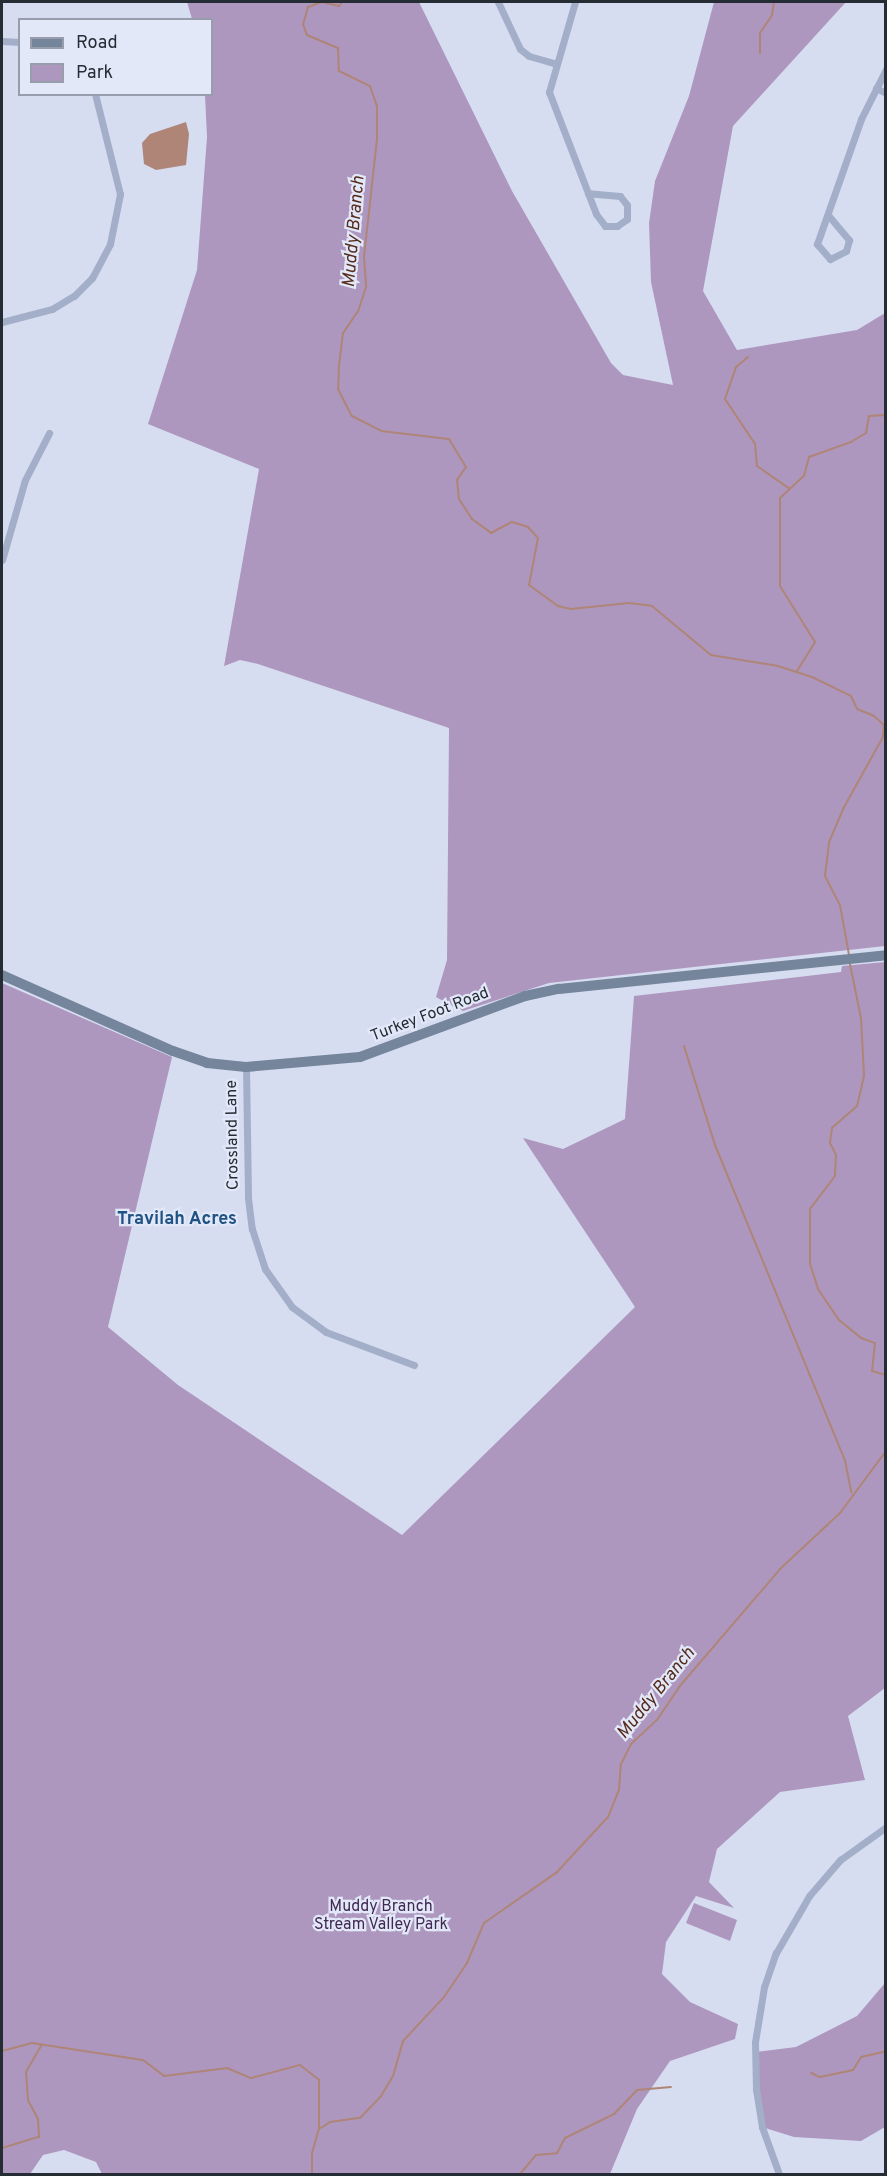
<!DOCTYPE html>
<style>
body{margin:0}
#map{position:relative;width:887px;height:2176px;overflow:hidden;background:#d7ddf1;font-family:Overpass,sans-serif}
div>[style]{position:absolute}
.green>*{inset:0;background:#ae97bf}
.water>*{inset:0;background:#ae8576}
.stream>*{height:2px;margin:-1px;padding:0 1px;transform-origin:1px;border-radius:1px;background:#ae8576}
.street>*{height:7px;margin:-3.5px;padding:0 3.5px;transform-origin:3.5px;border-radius:3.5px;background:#a3afc9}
.secondary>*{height:10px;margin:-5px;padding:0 5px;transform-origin:5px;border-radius:5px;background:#75859c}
span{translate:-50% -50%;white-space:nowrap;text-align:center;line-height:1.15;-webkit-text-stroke:4.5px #e3e8f9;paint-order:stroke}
.street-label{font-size:16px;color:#252c34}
.park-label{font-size:16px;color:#412952}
.water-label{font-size:18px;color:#552c1b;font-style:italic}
.neighbourhood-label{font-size:18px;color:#1e5383;font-weight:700}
.frame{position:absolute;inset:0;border:3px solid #252c34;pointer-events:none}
.legend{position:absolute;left:18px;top:18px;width:195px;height:78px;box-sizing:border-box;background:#e3e8f9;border:2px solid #979daa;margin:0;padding:8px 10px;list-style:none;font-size:18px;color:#252c34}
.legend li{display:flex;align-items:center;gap:12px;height:30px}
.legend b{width:30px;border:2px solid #979daa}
</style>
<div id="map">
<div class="green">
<div style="clip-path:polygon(187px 2px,419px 2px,512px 191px,611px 363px,623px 375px,673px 385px,651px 282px,649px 223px,655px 181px,689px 96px,714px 2px,846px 2px,733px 126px,703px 291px,737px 350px,857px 330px,885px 313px,885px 946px,549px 983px,463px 1011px,454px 1006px,447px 1008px,447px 1003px,436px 997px,447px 960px,449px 728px,258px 664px,240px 660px,224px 666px,259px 469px,148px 424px,197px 270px,207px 137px,205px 95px,212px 94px,212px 20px,192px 19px)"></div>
<div style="clip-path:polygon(885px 962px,885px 1688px,848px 1716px,865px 1780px,780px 1792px,717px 1849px,709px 1882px,734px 1908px,696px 1896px,666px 1942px,662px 1974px,690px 2002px,738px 2024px,735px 2039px,670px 2061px,637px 2109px,610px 2174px,102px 2174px,96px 2162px,64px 2150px,43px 2155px,30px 2174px,2px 2174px,2px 983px,172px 1057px,108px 1327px,178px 1385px,402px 1535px,635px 1307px,523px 1138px,563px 1149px,625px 1119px,634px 996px,841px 972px,842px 966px)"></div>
<div style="clip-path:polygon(694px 1903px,737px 1920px,730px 1941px,686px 1923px)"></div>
<div style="clip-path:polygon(885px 1983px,885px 2127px,861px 2141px,794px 2137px,762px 2127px,755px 2052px,796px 2047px,857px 2016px)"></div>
</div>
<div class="water">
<div style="clip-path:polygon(186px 122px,189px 134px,186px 165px,156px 170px,144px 164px,142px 143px,150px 134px)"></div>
</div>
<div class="stream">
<div style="left:342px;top:2px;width:5px;rotate:127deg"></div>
<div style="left:339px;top:6px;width:17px;rotate:-167deg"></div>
<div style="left:322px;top:2px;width:15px;rotate:160deg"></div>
<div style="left:308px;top:7px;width:18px;rotate:106deg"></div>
<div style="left:303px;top:24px;width:12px;rotate:70deg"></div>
<div style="left:307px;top:35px;width:34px;rotate:23deg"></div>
<div style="left:338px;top:48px;width:23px;rotate:88deg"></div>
<div style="left:339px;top:71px;width:34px;rotate:26deg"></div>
<div style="left:370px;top:86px;width:21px;rotate:71deg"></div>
<div style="left:377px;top:106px;width:33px;rotate:90deg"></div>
<div style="left:377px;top:139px;width:118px;rotate:96.3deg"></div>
<div style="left:364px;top:256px;width:31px;rotate:86deg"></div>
<div style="left:366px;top:287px;width:25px;rotate:108deg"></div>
<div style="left:358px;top:311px;width:27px;rotate:124deg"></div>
<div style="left:343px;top:333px;width:32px;rotate:97deg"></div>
<div style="left:339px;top:365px;width:24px;rotate:92deg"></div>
<div style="left:338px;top:389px;width:30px;rotate:63deg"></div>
<div style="left:352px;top:416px;width:33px;rotate:27deg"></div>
<div style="left:381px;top:431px;width:68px;rotate:6.7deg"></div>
<div style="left:449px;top:439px;width:33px;rotate:59deg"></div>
<div style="left:466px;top:467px;width:16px;rotate:125deg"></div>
<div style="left:457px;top:480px;width:19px;rotate:84deg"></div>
<div style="left:459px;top:499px;width:24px;rotate:57deg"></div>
<div style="left:472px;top:519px;width:24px;rotate:36deg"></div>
<div style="left:491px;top:533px;width:24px;rotate:-28deg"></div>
<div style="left:512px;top:522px;width:17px;rotate:17deg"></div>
<div style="left:528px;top:527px;width:15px;rotate:48deg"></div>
<div style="left:538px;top:538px;width:48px;rotate:100.8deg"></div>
<div style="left:529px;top:585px;width:36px;rotate:36deg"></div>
<div style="left:558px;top:606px;width:13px;rotate:13deg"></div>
<div style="left:571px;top:609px;width:58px;rotate:-5.9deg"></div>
<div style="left:629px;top:603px;width:23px;rotate:7deg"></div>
<div style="left:652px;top:606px;width:77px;rotate:39.7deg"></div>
<div style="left:711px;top:655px;width:68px;rotate:9.3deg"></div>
<div style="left:778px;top:666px;width:38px;rotate:18deg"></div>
<div style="left:814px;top:678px;width:41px;rotate:25.9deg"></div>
<div style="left:851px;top:696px;width:14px;rotate:65deg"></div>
<div style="left:857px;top:709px;width:18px;rotate:22deg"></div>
<div style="left:874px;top:716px;width:13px;rotate:42deg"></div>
<div style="left:884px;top:725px;width:12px;rotate:95deg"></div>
<div style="left:883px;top:737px;width:80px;rotate:119.1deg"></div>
<div style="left:844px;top:807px;width:39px;rotate:113deg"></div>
<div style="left:829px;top:843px;width:33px;rotate:97deg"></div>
<div style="left:825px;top:876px;width:33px;rotate:63deg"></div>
<div style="left:840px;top:905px;width:51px;rotate:79.8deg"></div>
<div style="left:760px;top:53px;width:20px;rotate:-90deg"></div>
<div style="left:760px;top:33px;width:22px;rotate:-56deg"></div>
<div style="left:772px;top:15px;width:13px;rotate:-81deg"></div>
<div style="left:748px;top:357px;width:16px;rotate:140deg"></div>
<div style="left:736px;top:367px;width:34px;rotate:109deg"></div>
<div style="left:725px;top:399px;width:54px;rotate:56.3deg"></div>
<div style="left:755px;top:444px;width:22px;rotate:85deg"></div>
<div style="left:757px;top:466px;width:39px;rotate:35deg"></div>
<div style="left:797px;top:671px;width:34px;rotate:-58deg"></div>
<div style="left:815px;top:642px;width:66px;rotate:-122deg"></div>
<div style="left:780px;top:586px;width:88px;rotate:-90deg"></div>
<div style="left:780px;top:498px;width:33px;rotate:-43deg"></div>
<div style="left:804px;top:476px;width:20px;rotate:-75deg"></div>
<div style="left:809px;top:457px;width:45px;rotate:-19.7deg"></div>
<div style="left:851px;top:442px;width:17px;rotate:-31deg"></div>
<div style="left:866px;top:433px;width:17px;rotate:-80deg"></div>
<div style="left:869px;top:416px;width:17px;rotate:-3deg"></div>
<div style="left:850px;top:964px;width:55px;rotate:78.5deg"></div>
<div style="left:861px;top:1018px;width:58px;rotate:87deg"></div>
<div style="left:864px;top:1076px;width:31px;rotate:103deg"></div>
<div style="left:857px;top:1106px;width:33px;rotate:139deg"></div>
<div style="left:832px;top:1128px;width:15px;rotate:98deg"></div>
<div style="left:830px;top:1143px;width:13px;rotate:63deg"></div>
<div style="left:836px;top:1155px;width:21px;rotate:93deg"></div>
<div style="left:835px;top:1176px;width:41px;rotate:127.1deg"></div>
<div style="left:810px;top:1209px;width:55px;rotate:90deg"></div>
<div style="left:810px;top:1264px;width:26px;rotate:72deg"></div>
<div style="left:818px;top:1289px;width:37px;rotate:56deg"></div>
<div style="left:839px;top:1320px;width:28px;rotate:39deg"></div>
<div style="left:861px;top:1338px;width:15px;rotate:20deg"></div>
<div style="left:875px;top:1343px;width:28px;rotate:96deg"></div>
<div style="left:872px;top:1371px;width:15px;rotate:16deg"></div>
<div style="left:684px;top:1046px;width:104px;rotate:72.6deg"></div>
<div style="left:715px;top:1145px;width:341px;rotate:67.6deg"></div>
<div style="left:845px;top:1460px;width:33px;rotate:79deg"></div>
<div style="left:886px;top:1428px;width:4px;rotate:90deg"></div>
<div style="left:2px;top:2051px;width:31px;rotate:-15deg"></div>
<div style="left:32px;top:2043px;width:112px;rotate:8.7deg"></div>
<div style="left:143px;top:2060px;width:26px;rotate:37deg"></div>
<div style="left:164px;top:2076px;width:64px;rotate:-7.2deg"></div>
<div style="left:227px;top:2068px;width:26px;rotate:23deg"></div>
<div style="left:251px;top:2078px;width:51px;rotate:-14.9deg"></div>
<div style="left:300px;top:2065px;width:24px;rotate:38deg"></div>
<div style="left:319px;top:2080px;width:49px;rotate:90deg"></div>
<div style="left:811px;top:2073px;width:10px;rotate:24deg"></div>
<div style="left:820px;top:2077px;width:34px;rotate:-12deg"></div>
<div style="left:853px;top:2070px;width:15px;rotate:-58deg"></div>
<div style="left:861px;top:2057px;width:26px;rotate:-13deg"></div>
<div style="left:2px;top:2148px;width:39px;rotate:-17deg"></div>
<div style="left:39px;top:2137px;width:18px;rotate:-93deg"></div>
<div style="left:38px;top:2119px;width:21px;rotate:-118deg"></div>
<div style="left:28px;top:2100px;width:28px;rotate:-94deg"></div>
<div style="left:26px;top:2072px;width:32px;rotate:-60deg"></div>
<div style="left:312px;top:2174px;width:21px;rotate:-90deg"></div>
<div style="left:312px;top:2153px;width:25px;rotate:-74deg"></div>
<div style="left:319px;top:2129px;width:13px;rotate:-32deg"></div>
<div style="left:330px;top:2122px;width:30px;rotate:-8deg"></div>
<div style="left:360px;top:2118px;width:30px;rotate:-46deg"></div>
<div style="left:381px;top:2096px;width:23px;rotate:-59deg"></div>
<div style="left:393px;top:2076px;width:36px;rotate:-74deg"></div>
<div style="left:403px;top:2041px;width:60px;rotate:-47deg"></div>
<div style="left:444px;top:1997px;width:41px;rotate:-55.9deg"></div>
<div style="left:467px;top:1963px;width:43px;rotate:-67deg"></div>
<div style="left:484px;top:1923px;width:89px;rotate:-34.9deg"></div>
<div style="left:557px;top:1872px;width:75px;rotate:-47.2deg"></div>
<div style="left:608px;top:1817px;width:29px;rotate:-68deg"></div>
<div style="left:619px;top:1790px;width:26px;rotate:-86deg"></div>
<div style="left:621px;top:1764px;width:22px;rotate:-63deg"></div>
<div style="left:631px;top:1744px;width:35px;rotate:-43deg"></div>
<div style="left:657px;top:1720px;width:40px;rotate:-56deg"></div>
<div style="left:679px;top:1687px;width:155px;rotate:-49.4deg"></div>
<div style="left:780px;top:1569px;width:82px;rotate:-43deg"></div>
<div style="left:840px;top:1513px;width:77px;rotate:-53.4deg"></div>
<div style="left:520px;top:2174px;width:25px;rotate:-50deg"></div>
<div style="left:536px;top:2155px;width:21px;rotate:-5deg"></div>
<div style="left:557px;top:2153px;width:17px;rotate:-62deg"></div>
<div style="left:565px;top:2138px;width:55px;rotate:-26.1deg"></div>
<div style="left:614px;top:2114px;width:33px;rotate:-46deg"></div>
<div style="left:637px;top:2090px;width:34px;rotate:-5deg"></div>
</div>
<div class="street">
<div style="left:498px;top:2px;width:52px;rotate:64.9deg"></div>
<div style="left:520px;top:49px;width:11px;rotate:38deg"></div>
<div style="left:529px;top:56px;width:26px;rotate:16deg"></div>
<div style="left:575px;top:2px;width:94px;rotate:106.1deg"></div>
<div style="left:549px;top:92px;width:131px;rotate:68.9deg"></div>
<div style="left:596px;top:214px;width:15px;rotate:53deg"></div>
<div style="left:605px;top:226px;width:12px"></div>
<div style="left:617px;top:226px;width:12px;rotate:-35deg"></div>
<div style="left:627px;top:219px;width:14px;rotate:-90deg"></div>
<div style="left:627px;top:205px;width:11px;rotate:-128deg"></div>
<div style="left:620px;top:196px;width:32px;rotate:-175deg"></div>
<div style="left:2px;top:41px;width:18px;rotate:3deg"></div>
<div style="left:876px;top:88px;width:11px;rotate:27deg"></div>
<div style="left:828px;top:215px;width:33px;rotate:50deg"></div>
<div style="left:849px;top:240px;width:11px;rotate:105deg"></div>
<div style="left:846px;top:251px;width:18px;rotate:153deg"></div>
<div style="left:830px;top:259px;width:20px;rotate:-131deg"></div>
<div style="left:817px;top:244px;width:133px;rotate:-70.6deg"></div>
<div style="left:861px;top:119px;width:56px;rotate:-63.4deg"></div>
<div style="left:2px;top:322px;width:52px;rotate:-14.6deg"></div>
<div style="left:52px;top:309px;width:26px;rotate:-31deg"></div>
<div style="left:74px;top:296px;width:25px;rotate:-45deg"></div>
<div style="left:92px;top:278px;width:38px;rotate:-62deg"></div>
<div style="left:110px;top:244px;width:51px;rotate:-78.7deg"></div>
<div style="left:120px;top:194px;width:103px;rotate:-104deg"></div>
<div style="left:2px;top:560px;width:83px;rotate:-74deg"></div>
<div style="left:25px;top:480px;width:53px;rotate:-62.9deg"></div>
<div style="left:246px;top:1067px;width:131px;rotate:89.1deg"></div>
<div style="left:248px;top:1198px;width:31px;rotate:83deg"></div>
<div style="left:252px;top:1229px;width:42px;rotate:72deg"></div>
<div style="left:265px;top:1269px;width:47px;rotate:54.6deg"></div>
<div style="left:292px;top:1307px;width:42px;rotate:36.3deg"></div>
<div style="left:326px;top:1332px;width:94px;rotate:20.6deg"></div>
<div style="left:779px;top:2174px;width:50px;rotate:-109.9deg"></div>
<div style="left:762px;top:2127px;width:37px;rotate:-99deg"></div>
<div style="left:756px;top:2090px;width:48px;rotate:-91.2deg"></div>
<div style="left:755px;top:2042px;width:56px;rotate:-80.7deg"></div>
<div style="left:764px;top:1987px;width:36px;rotate:-71deg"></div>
<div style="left:776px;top:1953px;width:66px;rotate:-59.9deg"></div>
<div style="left:809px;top:1896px;width:48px;rotate:-49.3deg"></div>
<div style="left:840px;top:1860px;width:57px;rotate:-35.7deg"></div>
</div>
<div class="secondary">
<div style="left:2px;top:975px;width:187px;rotate:24deg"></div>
<div style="left:173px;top:1051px;width:36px;rotate:19deg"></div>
<div style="left:207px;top:1063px;width:39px;rotate:6deg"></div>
<div style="left:246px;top:1067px;width:114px;rotate:-5deg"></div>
<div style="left:360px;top:1057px;width:176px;rotate:-20.3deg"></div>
<div style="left:525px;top:996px;width:35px;rotate:-12deg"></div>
<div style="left:559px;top:989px;width:329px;rotate:-5.9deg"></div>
</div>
<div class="street-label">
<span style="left:430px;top:1015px;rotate:-21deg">Turkey Foot Road</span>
<span style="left:233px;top:1135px;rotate:-91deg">Crossland Lane</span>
</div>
<div class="park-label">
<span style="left:381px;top:1916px">Muddy Branch<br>Stream Valley Park</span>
</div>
<div class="water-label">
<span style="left:355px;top:232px;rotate:-85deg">Muddy Branch</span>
<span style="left:657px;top:1694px;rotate:-51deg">Muddy Branch</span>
</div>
<div class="neighbourhood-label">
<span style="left:177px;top:1220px">Travilah Acres</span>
</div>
<div class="frame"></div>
<ul class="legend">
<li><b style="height:8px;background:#75859c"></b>Road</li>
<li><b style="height:16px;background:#ae97bf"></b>Park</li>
</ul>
</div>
